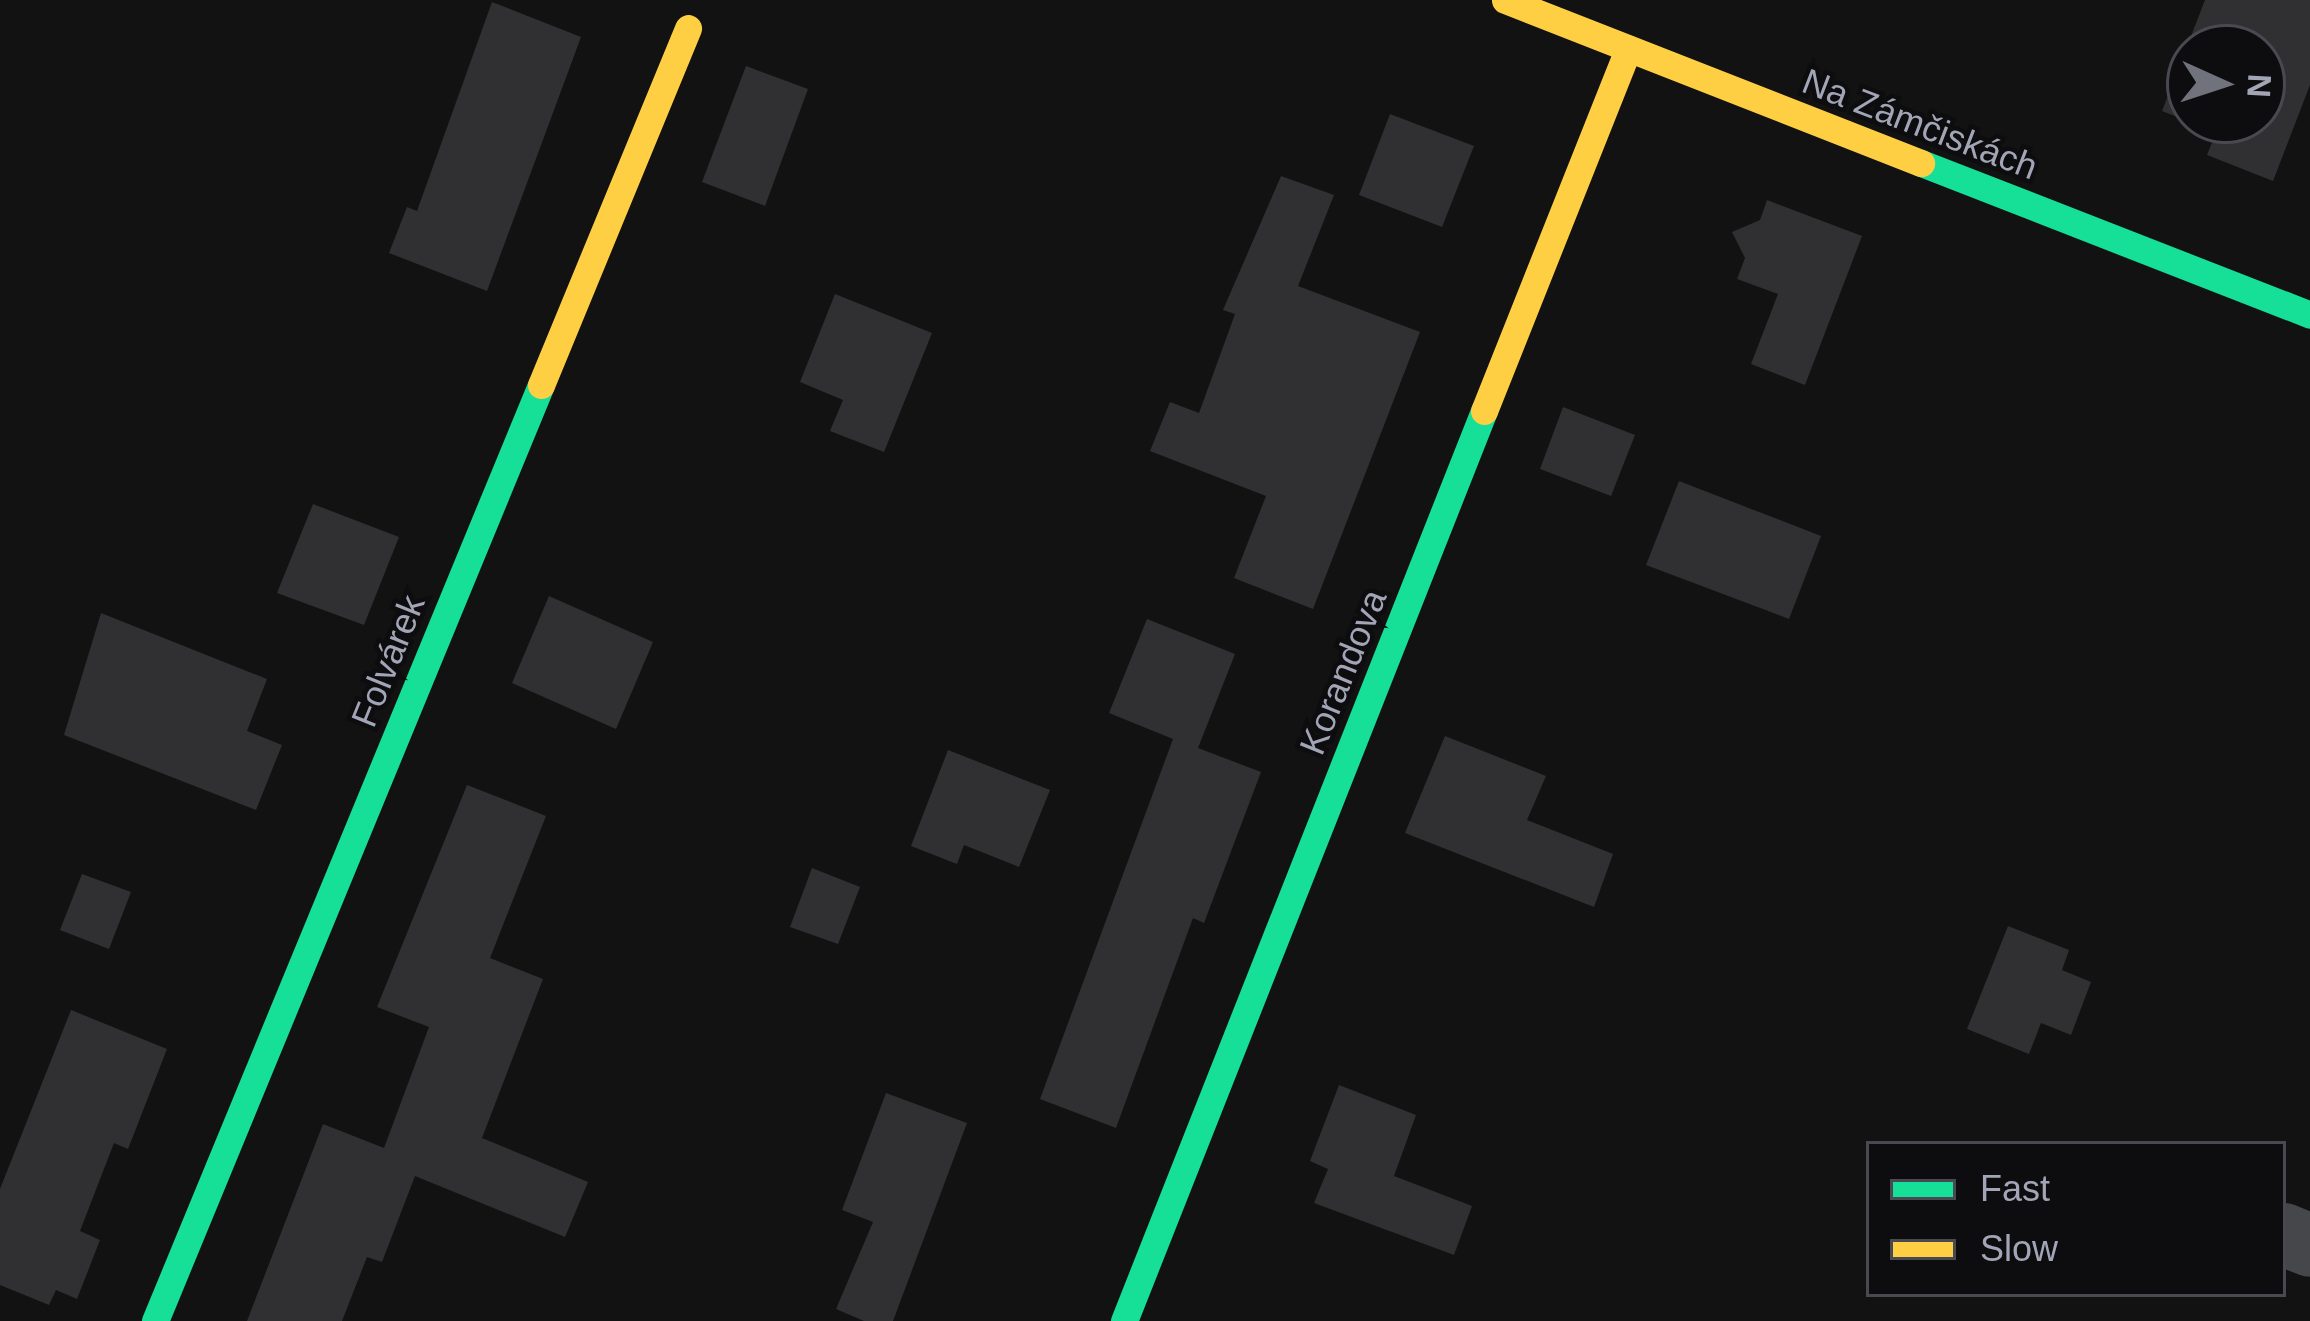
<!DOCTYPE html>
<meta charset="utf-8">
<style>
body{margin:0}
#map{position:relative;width:2310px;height:1321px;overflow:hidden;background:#121212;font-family:Arial,sans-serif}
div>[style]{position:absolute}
.building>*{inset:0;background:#303032}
.street>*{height:63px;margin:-31.5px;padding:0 31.5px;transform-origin:31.5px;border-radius:31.5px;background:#46474b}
.fast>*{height:27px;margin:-13.5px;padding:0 13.5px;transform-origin:13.5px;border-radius:13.5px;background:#16e098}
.slow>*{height:27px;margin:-13.5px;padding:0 13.5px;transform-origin:13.5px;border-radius:13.5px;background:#ffcf43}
span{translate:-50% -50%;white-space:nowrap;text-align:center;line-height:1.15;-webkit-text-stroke:9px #0d0c0e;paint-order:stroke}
.street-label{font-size:36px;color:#a2a5b5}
.legend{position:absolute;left:1866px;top:1141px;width:420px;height:156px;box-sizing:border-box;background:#0d0c0e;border:3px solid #494951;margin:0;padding:15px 21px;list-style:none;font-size:36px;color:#a2a5b5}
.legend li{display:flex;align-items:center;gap:24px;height:60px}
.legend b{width:60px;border:3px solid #494951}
.north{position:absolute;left:2166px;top:24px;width:120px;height:120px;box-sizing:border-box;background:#0d0c0e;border:3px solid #494951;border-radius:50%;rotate:93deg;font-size:33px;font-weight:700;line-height:48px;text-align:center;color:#a2a5b5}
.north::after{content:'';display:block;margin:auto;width:42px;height:54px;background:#70727c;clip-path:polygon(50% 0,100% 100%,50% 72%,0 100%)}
</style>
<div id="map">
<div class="building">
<div style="clip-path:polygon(evenodd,2205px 0,2310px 0,2310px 85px,2273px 181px,2207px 155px,2216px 132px,2162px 111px,2205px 0,2190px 48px,2262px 48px,2262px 120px,2190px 120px,2190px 48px)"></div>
<div style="clip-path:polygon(492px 2px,581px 37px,487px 291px,389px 253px,407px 207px,417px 211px)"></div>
<div style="clip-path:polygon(746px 66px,808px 89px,765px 206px,702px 182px)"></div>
<div style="clip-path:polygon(1390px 114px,1474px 146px,1442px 227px,1359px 195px)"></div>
<div style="clip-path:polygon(1281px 176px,1334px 195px,1298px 286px,1420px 332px,1313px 609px,1234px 578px,1266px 496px,1150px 451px,1170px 402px,1199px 413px,1235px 314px,1223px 310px)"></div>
<div style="clip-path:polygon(1767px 200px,1862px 236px,1805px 385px,1751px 364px,1778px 294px,1737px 279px,1745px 258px,1732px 232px,1760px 220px)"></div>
<div style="clip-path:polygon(835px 294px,932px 333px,884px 452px,830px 431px,843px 400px,800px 382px)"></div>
<div style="clip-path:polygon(1563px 407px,1635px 435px,1611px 496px,1540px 469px)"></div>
<div style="clip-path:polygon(1679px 481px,1821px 536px,1789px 619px,1646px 565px)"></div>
<div style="clip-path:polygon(313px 504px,399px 537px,364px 625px,277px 593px)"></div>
<div style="clip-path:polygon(549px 596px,653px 642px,616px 729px,512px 683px)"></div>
<div style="clip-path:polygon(101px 613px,267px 679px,247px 731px,282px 745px,256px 810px,64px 735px)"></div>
<div style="clip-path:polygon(1147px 619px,1235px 654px,1198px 748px,1261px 772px,1204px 923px,1193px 918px,1116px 1128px,1040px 1099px,1173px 739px,1109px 713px)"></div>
<div style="clip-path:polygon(1445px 736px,1546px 776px,1527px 820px,1613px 854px,1594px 907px,1405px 833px)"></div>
<div style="clip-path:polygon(948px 750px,1050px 790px,1019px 867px,964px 845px,957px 864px,911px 846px)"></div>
<div style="clip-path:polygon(467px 785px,546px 816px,490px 958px,543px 979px,482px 1138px,588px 1182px,565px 1237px,415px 1176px,382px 1262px,367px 1257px,342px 1321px,247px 1321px,323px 1124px,384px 1148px,429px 1027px,377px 1007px)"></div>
<div style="clip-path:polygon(812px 868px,860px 887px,838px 944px,790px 927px)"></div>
<div style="clip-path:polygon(82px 874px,131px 892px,109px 949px,60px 930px)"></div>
<div style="clip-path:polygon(2008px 926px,2069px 950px,2062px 970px,2091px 982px,2071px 1035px,2041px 1023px,2029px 1054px,1967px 1029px)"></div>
<div style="clip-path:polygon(71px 1010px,167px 1049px,128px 1149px,114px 1143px,80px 1231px,100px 1240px,77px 1299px,56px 1290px,49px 1305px,0 1285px,0 1189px)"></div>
<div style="clip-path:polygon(1339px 1085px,1416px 1115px,1394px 1176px,1472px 1206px,1454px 1255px,1314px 1203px,1328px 1169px,1310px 1161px)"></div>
<div style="clip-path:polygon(886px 1093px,967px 1123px,893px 1321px,864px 1321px,836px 1309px,873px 1222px,842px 1210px)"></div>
</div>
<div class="street">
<div style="left:2283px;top:1234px;width:29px;rotate:22deg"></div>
</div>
<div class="fast">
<div style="left:1921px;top:163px;width:418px;rotate:21.3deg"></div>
<div style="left:155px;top:1321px;width:1012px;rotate:-67.59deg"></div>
<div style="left:1124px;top:1321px;width:979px;rotate:-68.42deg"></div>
</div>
<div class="slow">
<div style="left:1505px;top:0;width:447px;rotate:21.4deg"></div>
<div style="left:541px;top:385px;width:386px;rotate:-67.6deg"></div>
<div style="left:1484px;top:411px;width:390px;rotate:-68.3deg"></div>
</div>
<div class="street-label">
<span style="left:1920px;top:124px;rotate:21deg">Na Zámčiskách</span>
<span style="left:388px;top:661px;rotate:-68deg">Folvárek</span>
<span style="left:1343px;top:672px;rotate:-68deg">Korandova</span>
</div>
<ul class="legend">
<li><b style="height:15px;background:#16e098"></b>Fast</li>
<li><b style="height:15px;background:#ffcf43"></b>Slow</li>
</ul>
<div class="north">N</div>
</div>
